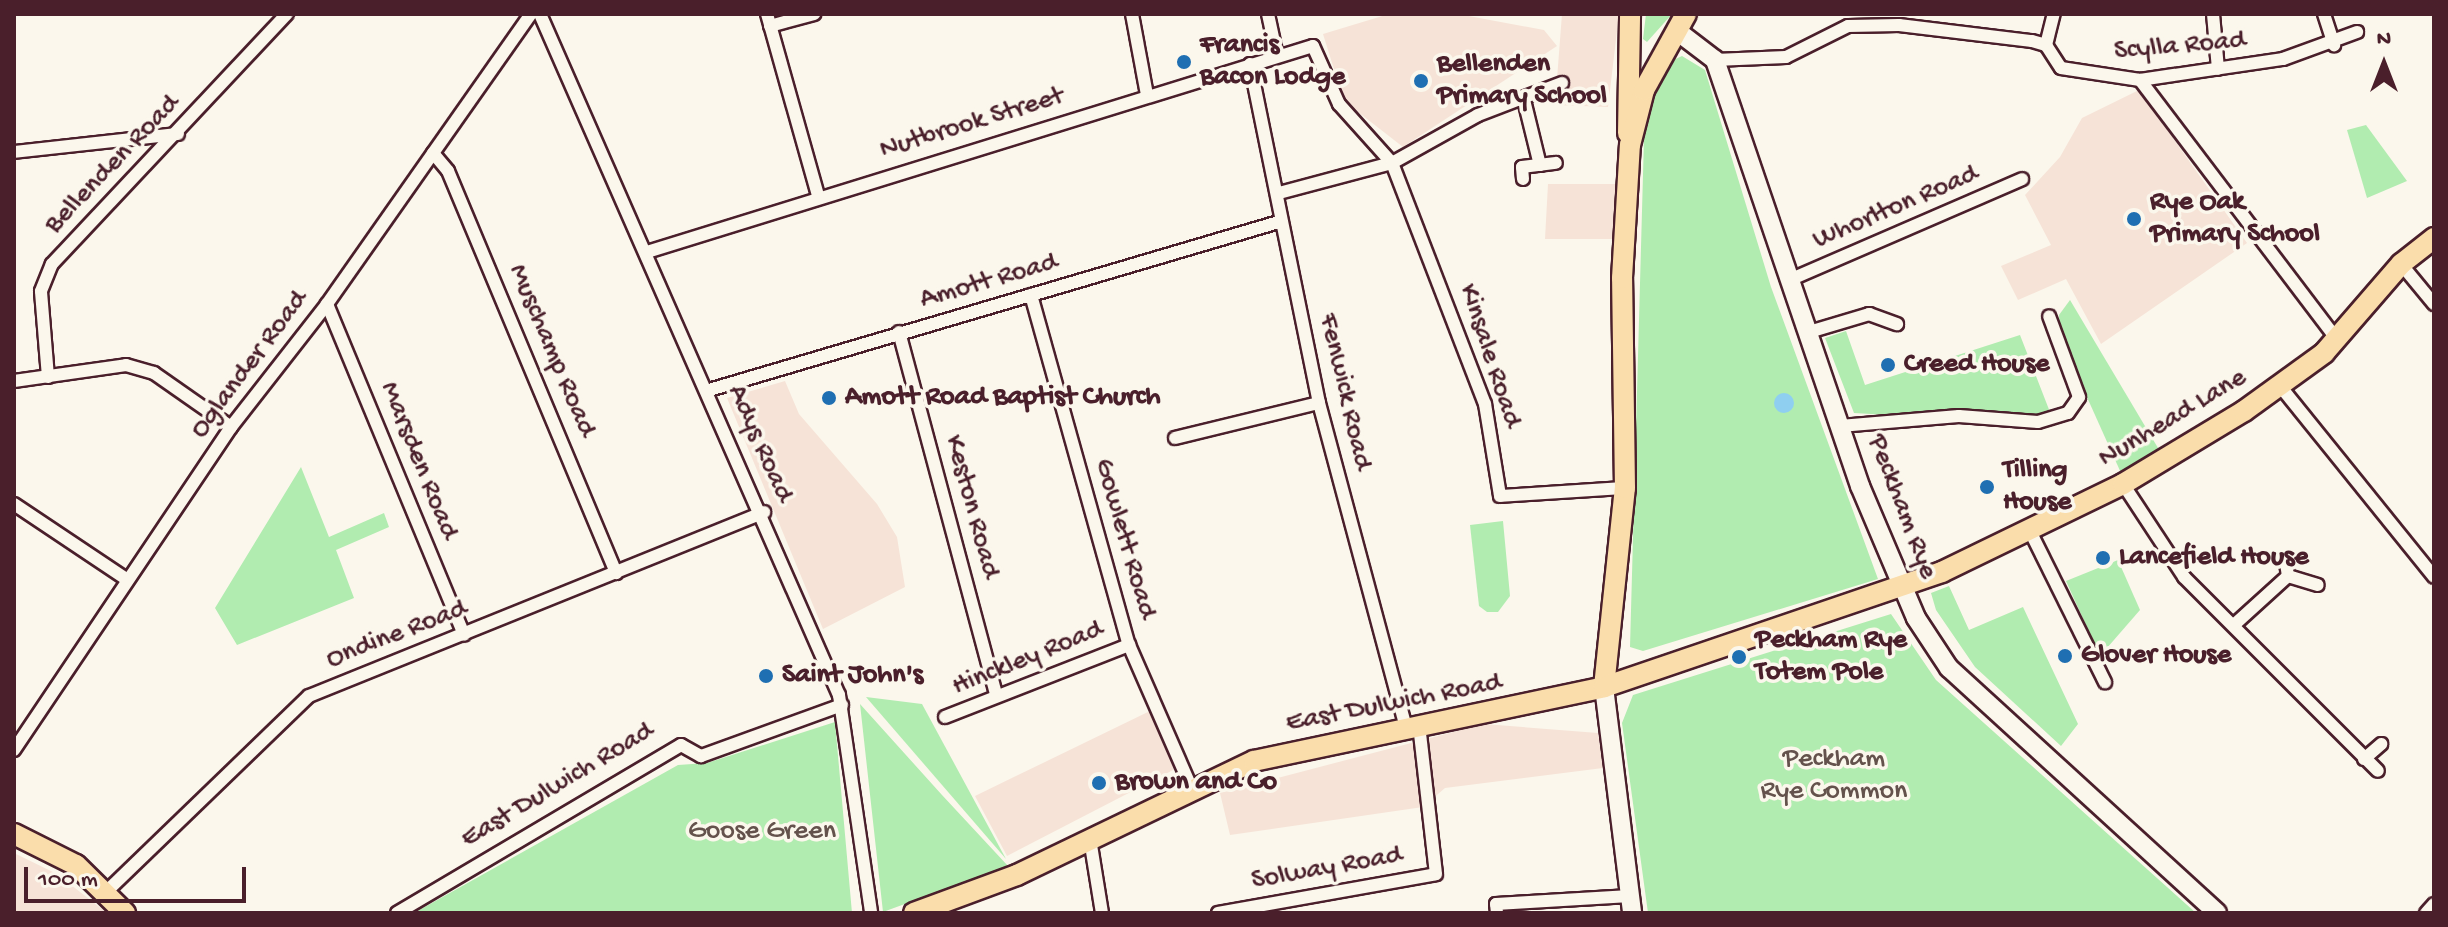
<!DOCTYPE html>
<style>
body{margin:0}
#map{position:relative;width:2448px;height:927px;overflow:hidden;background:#fbf7ec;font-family:"Gochi Hand",sans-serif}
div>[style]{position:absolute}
.built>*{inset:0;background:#f6e3d7}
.green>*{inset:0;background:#b1ecb0}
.water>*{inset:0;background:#8fcff0}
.round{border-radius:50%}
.roads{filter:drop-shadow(2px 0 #4a1f2b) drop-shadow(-2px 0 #4a1f2b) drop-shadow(0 2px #4a1f2b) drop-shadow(0 -2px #4a1f2b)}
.street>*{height:12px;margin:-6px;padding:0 6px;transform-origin:6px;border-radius:6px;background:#fbf7ec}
.secondary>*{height:18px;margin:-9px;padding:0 9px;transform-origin:9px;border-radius:9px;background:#fbf7ec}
.primary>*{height:20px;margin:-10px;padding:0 10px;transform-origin:10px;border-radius:10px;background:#faddab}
.dots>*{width:22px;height:22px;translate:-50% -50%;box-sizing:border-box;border:4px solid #fbf7ec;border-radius:50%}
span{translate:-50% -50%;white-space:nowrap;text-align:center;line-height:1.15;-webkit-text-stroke:7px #fbf7ec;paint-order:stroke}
.poi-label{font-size:28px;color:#4a1f2b;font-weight:700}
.left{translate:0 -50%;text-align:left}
.street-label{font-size:28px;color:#4a1f2b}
.park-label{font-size:28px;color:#64524c}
.frame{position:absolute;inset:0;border:16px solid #4a1f2b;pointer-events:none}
.north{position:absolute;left:2344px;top:24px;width:80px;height:80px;-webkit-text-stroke:6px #fbf7ec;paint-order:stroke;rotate:0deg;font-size:22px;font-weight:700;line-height:32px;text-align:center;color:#4a1f2b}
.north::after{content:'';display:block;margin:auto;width:28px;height:36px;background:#4a1f2b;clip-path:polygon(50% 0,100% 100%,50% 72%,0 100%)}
.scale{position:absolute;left:24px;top:867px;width:222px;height:36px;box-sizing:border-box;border:4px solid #4a1f2b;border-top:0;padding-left:10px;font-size:24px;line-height:28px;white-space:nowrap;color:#4a1f2b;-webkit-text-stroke:6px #fbf7ec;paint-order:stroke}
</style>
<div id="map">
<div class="built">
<div style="clip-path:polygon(1389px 14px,1458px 14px,1544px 30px,1557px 46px,1403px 147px,1344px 101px,1323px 34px)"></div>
<div style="clip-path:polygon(1562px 14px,1619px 14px,1608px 107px,1555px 105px)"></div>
<div style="clip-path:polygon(2139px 90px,2247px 243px,2101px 344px,2066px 279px,2018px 300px,2001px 266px,2051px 245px,2025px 195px,2060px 157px,2082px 118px)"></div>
<div style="clip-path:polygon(1548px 184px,1623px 184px,1621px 239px,1545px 239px)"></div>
<div style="clip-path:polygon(785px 381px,799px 414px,877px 504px,897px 537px,905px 587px,823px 629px,727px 398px)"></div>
<div style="clip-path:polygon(1152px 710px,1179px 767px,1007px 856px,975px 796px)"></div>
<div style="clip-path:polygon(1484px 724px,1598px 733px,1603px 768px,1445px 788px,1423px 807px,1230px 835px,1220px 793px)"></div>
<div style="clip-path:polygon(14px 853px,57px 874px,107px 913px,14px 913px)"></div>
</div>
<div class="green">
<div style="clip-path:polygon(1646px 14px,1672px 14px,1647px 42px,1643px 39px)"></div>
<div style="clip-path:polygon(1682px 56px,1705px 70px,1771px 287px,1878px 579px,1643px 651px,1630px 647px,1644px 138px,1649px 103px,1669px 62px)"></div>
<div style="clip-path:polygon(2366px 125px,2407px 181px,2367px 198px,2347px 130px)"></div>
<div style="clip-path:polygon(2070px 300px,2161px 453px,2121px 473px,2060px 337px,2059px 315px)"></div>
<div style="clip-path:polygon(1846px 331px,1865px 385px,2020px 335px,2055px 425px,1854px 413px,1825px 338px)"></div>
<div style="clip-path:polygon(301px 467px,329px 537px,384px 513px,389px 527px,336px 550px,354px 598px,237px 645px,215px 608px)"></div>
<div style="clip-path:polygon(1503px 521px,1510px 596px,1498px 612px,1487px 612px,1479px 606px,1470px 525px)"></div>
<div style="clip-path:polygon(2118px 560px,2140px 610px,2100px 656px,2066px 581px)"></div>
<div style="clip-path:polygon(1949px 586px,1969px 630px,2023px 607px,2078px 724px,2061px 746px,1975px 667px,1936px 610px,1931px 593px)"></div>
<div style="clip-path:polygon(1891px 614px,1936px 680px,2196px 913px,1648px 913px,1622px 723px,1633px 695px)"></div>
<div style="clip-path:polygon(866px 697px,922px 704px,1006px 859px)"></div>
<div style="clip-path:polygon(860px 704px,942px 795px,1008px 866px,883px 912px)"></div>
<div style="clip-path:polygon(835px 722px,852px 913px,414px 913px,678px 765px,707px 763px)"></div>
</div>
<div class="water">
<div class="round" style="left:1774px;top:393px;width:20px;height:20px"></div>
</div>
<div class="roads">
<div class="street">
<div style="left:540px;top:14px;width:744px;rotate:66.3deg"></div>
<div style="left:839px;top:695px;width:220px;rotate:81.6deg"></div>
<div style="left:767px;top:14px;width:189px;rotate:74.3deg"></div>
<div style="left:1132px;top:14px;width:82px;rotate:79.5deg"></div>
<div style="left:1268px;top:14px;width:43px;rotate:77.9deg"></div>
<div style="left:2213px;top:14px;width:55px;rotate:84.8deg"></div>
<div style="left:2324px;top:14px;width:33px;rotate:72deg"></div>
<div style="left:770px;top:26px;width:46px;rotate:-15.3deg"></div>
<div style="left:2046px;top:45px;width:32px;rotate:-76deg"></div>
<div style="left:1715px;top:60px;width:71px;rotate:-2.4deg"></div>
<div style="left:1786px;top:57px;width:69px;rotate:-26.6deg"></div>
<div style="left:1848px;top:26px;width:51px;rotate:-1.1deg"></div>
<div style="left:1899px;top:25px;width:134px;rotate:6.9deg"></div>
<div style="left:2032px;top:41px;width:15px;rotate:16deg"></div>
<div style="left:2046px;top:45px;width:27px;rotate:57deg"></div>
<div style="left:2061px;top:68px;width:80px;rotate:8.6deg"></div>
<div style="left:2140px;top:80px;width:145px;rotate:-8.4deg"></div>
<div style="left:2283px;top:59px;width:79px;rotate:-20deg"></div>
<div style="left:1250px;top:64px;width:346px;rotate:78.5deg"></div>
<div style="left:1319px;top:403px;width:335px;rotate:75deg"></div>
<div style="left:2140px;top:80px;width:326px;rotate:52.8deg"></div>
<div style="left:1524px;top:100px;width:67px;rotate:76.2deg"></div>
<div style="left:14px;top:152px;width:165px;rotate:-6.3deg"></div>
<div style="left:433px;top:153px;width:23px;rotate:50deg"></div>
<div style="left:448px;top:171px;width:436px;rotate:67.3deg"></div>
<div style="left:1523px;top:179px;width:12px;rotate:-95deg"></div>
<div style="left:1522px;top:167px;width:34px;rotate:-7deg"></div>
<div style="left:1279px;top:193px;width:117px;rotate:-14.9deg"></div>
<div style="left:1392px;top:163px;width:98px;rotate:-29.2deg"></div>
<div style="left:1478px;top:115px;width:90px;rotate:-20.9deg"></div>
<div style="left:647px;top:252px;width:697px;rotate:-17.19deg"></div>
<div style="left:1313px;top:46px;width:64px;rotate:65.9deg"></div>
<div style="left:1339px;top:104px;width:79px;rotate:48.1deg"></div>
<div style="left:1392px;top:163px;width:258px;rotate:68.9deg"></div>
<div style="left:1485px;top:404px;width:93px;rotate:80.7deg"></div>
<div style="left:1500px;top:496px;width:125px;rotate:-3.7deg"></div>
<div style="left:2401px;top:264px;width:52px;rotate:50.5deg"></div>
<div style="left:1789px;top:280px;width:254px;rotate:-23.4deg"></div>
<div style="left:1031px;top:295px;width:363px;rotate:74.4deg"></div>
<div style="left:1129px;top:645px;width:157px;rotate:66.4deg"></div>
<div style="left:327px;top:304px;width:358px;rotate:67.5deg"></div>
<div style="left:899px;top:332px;width:376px;rotate:75deg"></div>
<div style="left:1809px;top:332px;width:63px;rotate:-16.7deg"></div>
<div style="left:1869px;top:314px;width:30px;rotate:20deg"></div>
<div style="left:48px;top:377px;width:86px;rotate:-94.7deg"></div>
<div style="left:41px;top:291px;width:29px;rotate:-68deg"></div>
<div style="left:52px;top:264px;width:343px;rotate:-46.8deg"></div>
<div style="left:14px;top:381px;width:113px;rotate:-8.1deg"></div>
<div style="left:126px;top:365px;width:29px;rotate:16deg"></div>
<div style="left:154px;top:373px;width:94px;rotate:35deg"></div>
<div style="left:2280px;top:386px;width:245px;rotate:51.1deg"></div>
<div style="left:709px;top:390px;width:597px;rotate:-16.43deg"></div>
<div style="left:1840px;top:426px;width:119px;rotate:-4.8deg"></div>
<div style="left:1959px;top:416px;width:79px;rotate:4.3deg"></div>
<div style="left:2038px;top:422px;width:31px;rotate:-17deg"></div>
<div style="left:2068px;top:413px;width:19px;rotate:-55deg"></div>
<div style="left:2079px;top:397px;width:86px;rotate:-110.3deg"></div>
<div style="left:1175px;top:438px;width:148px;rotate:-13.7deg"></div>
<div style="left:2123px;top:484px;width:111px;rotate:56.7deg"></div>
<div style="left:2184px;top:577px;width:274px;rotate:45deg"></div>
<div style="left:14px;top:504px;width:135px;rotate:33.8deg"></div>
<div style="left:2030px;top:531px;width:169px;rotate:63.6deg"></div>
<div style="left:2288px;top:576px;width:31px;rotate:17deg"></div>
<div style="left:2235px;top:624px;width:72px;rotate:-42.2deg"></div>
<div style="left:2288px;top:576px;width:12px;rotate:-99deg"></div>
<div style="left:945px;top:717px;width:198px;rotate:-21.4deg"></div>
<div style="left:14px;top:750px;width:389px;rotate:-56.1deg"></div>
<div style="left:231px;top:427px;width:156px;rotate:-52deg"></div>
<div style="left:327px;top:304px;width:355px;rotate:-54.9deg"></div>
<div style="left:2364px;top:759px;width:23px;rotate:-41deg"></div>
<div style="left:1090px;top:839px;width:75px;rotate:80.8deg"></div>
<div style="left:106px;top:892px;width:282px;rotate:-44deg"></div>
<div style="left:309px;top:696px;width:491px;rotate:-22deg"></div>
<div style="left:397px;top:913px;width:330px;rotate:-30.6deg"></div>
<div style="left:681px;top:745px;width:23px;rotate:29deg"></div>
<div style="left:701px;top:756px;width:150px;rotate:-19.9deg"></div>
<div style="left:1218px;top:913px;width:221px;rotate:-10.1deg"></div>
<div style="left:1436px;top:874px;width:151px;rotate:-96.5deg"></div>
<div style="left:1497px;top:913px;width:9px;rotate:-96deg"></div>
<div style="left:1496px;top:904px;width:134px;rotate:-3.4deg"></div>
<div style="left:2426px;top:913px;width:12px;rotate:-48deg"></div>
</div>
<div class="secondary">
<div style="left:1677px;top:31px;width:48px;rotate:37.3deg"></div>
<div style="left:1715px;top:60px;width:450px;rotate:71.2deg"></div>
<div style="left:1860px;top:486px;width:143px;rotate:67deg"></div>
<div style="left:1916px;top:618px;width:60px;rotate:56.6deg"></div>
<div style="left:1949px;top:668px;width:363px;rotate:42.4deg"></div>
<div style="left:1604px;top:687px;width:228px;rotate:82.9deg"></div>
</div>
<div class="primary">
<div style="left:1628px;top:133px;width:119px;rotate:-89deg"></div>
<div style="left:1604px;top:687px;width:200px;rotate:-84deg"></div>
<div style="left:1625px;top:488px;width:210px;rotate:-90.8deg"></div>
<div style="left:1622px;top:278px;width:133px;rotate:-86.6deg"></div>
<div style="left:1630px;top:145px;width:57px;rotate:-75.7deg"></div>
<div style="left:1644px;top:90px;width:87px;rotate:-61.1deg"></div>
<div style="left:14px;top:834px;width:69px;rotate:26.6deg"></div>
<div style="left:76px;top:865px;width:69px;rotate:44.4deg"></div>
<div style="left:914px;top:913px;width:110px;rotate:-20.3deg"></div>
<div style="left:1017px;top:875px;width:263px;rotate:-25.7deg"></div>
<div style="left:1254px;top:761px;width:358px;rotate:-11.9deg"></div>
<div style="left:1604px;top:687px;width:357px;rotate:-18.8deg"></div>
<div style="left:1942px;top:572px;width:201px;rotate:-25.9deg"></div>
<div style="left:2123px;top:484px;width:141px;rotate:-31.1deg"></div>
<div style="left:2244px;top:411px;width:99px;rotate:-35.9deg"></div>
<div style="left:2324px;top:353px;width:118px;rotate:-49.1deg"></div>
<div style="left:2401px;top:264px;width:42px;rotate:-38.2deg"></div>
</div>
</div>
<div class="dots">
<div style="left:1184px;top:62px;background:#1f6fb2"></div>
<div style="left:1421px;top:81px;background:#1f6fb2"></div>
<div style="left:2134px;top:219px;background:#1f6fb2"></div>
<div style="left:1888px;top:365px;background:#1f6fb2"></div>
<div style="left:829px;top:398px;background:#1f6fb2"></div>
<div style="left:1987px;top:487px;background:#1f6fb2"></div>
<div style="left:2103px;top:558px;background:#1f6fb2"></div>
<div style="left:2065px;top:656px;background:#1f6fb2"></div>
<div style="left:1739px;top:657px;background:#1f6fb2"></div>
<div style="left:766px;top:676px;background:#1f6fb2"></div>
<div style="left:1099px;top:783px;background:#1f6fb2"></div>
</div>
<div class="poi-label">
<span class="left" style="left:1200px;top:62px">Francis<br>Bacon Lodge</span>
<span class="left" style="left:1437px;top:81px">Bellenden<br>Primary School</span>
<span class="left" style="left:2150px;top:219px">Rye Oak<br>Primary School</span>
<span class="left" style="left:1904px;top:365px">Creed House</span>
<span class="left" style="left:845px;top:398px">Amott Road Baptist Church</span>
<span class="left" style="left:2003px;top:487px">Tilling<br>House</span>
<span class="left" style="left:2119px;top:558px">Lancefield House</span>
<span class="left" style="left:1755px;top:657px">Peckham Rye<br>Totem Pole</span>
<span class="left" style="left:2081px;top:656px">Glover House</span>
<span class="left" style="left:782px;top:676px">Saint John's</span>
<span class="left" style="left:1115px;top:783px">Brown and Co</span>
</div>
<div class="street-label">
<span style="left:2180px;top:47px;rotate:-5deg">Scylla Road</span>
<span style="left:972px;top:124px;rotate:-17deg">Nutbrook Street</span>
<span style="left:113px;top:165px;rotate:-46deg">Bellenden Road</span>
<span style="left:1896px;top:208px;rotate:-23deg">Whorlton Road</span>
<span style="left:989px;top:282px;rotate:-16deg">Amott Road</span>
<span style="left:551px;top:351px;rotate:67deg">Muschamp Road</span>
<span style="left:1489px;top:356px;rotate:72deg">Kinsale Road</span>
<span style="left:250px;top:365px;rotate:-53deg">Oglander Road</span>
<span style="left:1344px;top:392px;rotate:77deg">Fenwick Road</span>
<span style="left:2173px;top:419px;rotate:-31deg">Nunhead Lane</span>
<span style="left:759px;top:444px;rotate:66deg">Adys Road</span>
<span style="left:418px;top:461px;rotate:68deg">Marsden Road</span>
<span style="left:971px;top:507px;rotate:75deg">Keston Road</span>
<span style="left:1901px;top:507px;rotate:69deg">Peckham Rye</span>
<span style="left:1124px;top:539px;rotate:74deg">Gowlett Road</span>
<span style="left:397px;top:635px;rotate:-21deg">Ondine Road</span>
<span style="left:1028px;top:659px;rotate:-22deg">Hinckley Road</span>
<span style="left:1394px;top:704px;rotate:-11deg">East Dulwich Road</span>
<span style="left:558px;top:786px;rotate:-31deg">East Dulwich Road</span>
<span style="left:1327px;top:869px;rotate:-10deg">Solway Road</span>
</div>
<div class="park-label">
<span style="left:1834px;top:776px">Peckham<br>Rye Common</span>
<span style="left:762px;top:832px">Goose Green</span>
</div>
<div class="frame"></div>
<div class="north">N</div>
<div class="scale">100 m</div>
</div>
